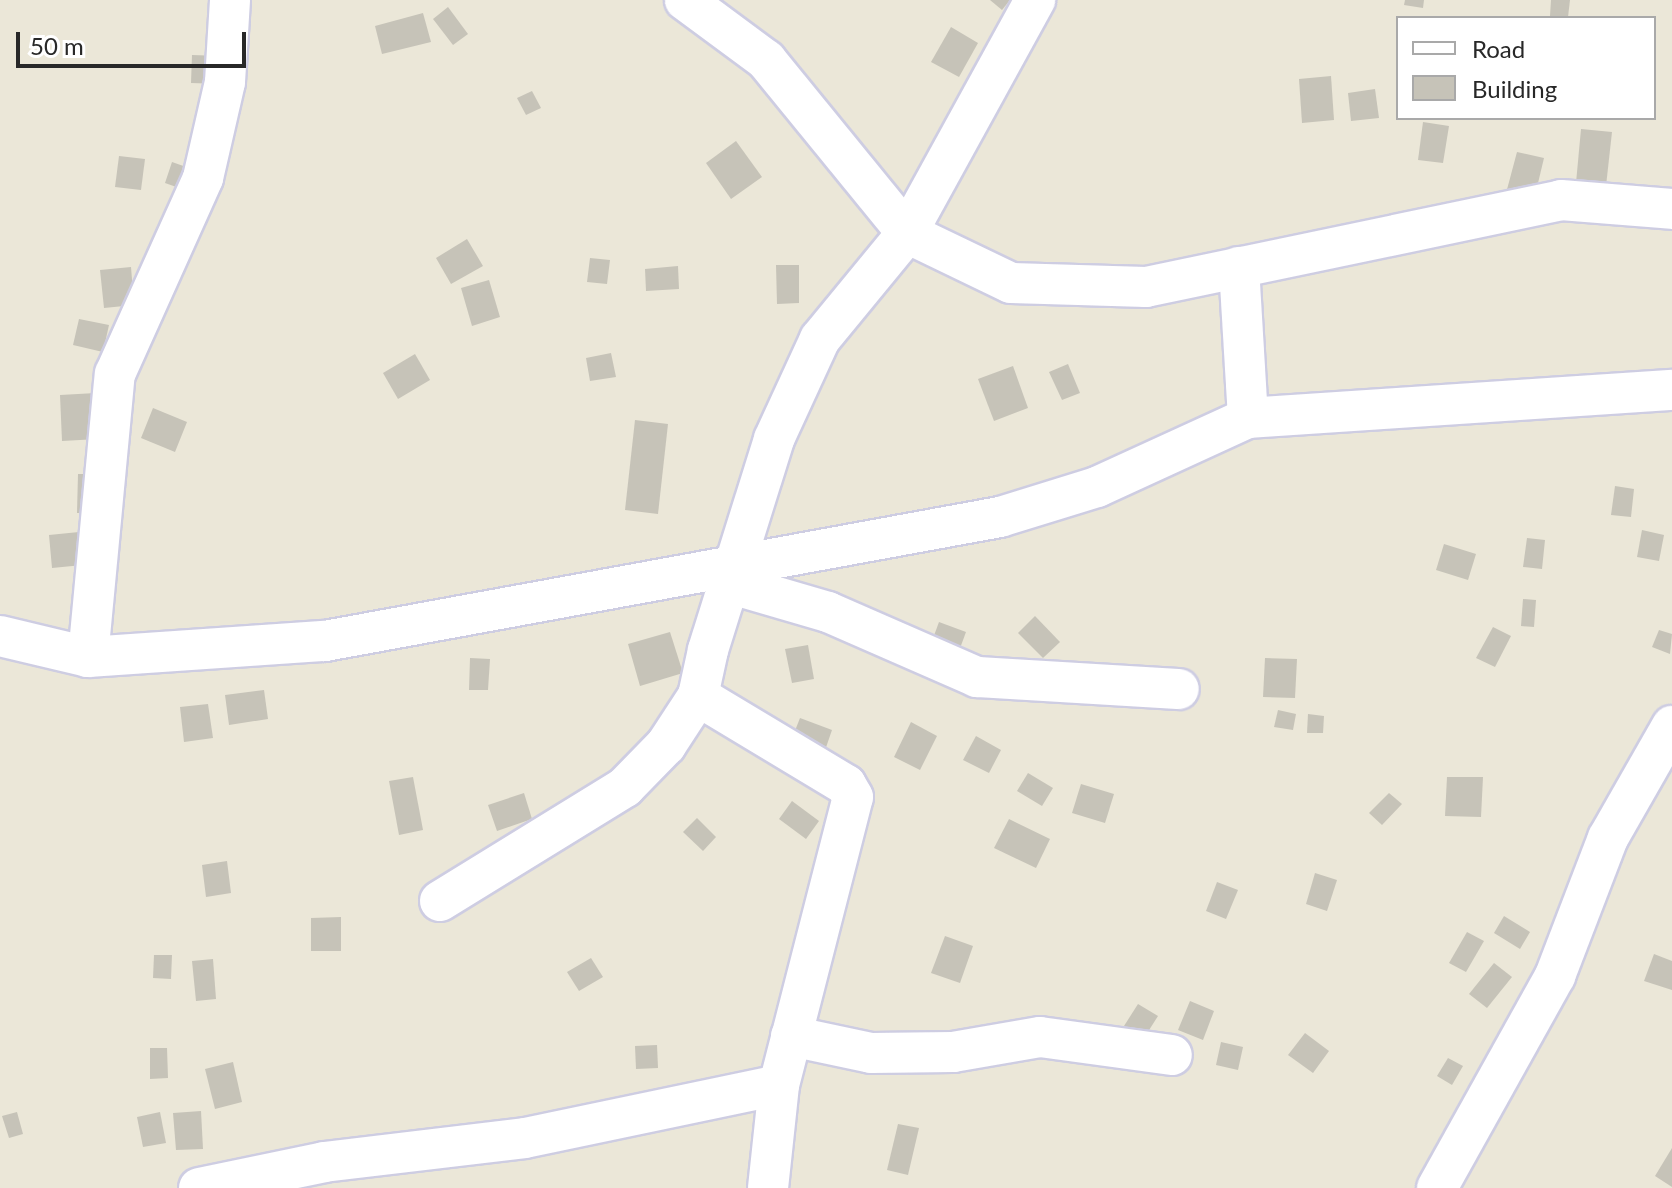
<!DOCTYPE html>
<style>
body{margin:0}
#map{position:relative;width:1672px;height:1188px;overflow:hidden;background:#ebe7d8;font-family:Lato,sans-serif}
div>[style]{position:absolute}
.building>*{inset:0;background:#c6c3b8}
.roads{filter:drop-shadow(2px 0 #cecde2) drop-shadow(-2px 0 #cecde2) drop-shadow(0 2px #cecde2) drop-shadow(0 -2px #cecde2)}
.minor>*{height:40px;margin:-20px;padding:0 20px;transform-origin:20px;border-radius:20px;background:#fff}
span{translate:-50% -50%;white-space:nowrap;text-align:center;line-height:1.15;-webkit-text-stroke:8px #fff;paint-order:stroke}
.legend{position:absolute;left:1396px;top:16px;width:260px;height:104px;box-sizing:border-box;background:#fff;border:2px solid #a9a9a9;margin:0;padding:10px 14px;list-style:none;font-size:24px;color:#282828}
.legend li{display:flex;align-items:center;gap:16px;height:40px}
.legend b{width:40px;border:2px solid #a9a9a9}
.scale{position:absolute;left:16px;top:32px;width:230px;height:36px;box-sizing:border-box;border:4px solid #282828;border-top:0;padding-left:10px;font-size:24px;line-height:28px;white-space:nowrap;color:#282828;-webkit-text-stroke:6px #fff;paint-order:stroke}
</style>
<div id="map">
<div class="building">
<div style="clip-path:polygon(990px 0,1010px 0,1002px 10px)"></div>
<div style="clip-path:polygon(1405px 0,1424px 0,1423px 8px,1404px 5px)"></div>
<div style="clip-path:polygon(1551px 0,1570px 0,1568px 17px,1550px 16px)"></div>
<div style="clip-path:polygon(448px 7px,468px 34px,453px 45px,433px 19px)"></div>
<div style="clip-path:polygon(423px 13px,431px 42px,382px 54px,375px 26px)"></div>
<div style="clip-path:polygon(951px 27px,978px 43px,959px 77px,931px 62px)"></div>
<div style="clip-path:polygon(192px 55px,221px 56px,221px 84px,191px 83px)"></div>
<div style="clip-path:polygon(1331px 76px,1334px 120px,1302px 123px,1299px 79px)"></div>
<div style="clip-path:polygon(1375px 89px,1379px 118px,1351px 121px,1348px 93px)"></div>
<div style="clip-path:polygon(532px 91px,541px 108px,526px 115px,517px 98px)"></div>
<div style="clip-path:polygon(1423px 122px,1449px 126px,1443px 163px,1418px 160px)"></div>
<div style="clip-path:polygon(1581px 129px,1612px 132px,1606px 186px,1576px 183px)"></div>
<div style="clip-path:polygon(736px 141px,762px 177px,731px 199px,706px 163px)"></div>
<div style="clip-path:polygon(1517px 152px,1544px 158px,1533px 204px,1505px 197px)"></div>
<div style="clip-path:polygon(119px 156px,145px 159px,141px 190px,115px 187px)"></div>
<div style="clip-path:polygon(172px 162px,192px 169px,185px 190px,165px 183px)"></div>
<div style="clip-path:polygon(467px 239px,483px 266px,451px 284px,436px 258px)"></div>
<div style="clip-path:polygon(590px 258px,610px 260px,607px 284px,587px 282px)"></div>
<div style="clip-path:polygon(776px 265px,799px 265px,799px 303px,777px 304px)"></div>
<div style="clip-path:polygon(678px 266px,679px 289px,646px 291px,645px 269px)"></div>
<div style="clip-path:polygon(131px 267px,134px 305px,104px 308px,100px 270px)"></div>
<div style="clip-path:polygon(489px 280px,500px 317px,472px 326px,461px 288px)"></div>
<div style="clip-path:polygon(79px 319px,109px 325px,103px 352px,73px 345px)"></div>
<div style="clip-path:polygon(611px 353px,616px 377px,590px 381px,586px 358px)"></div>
<div style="clip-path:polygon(415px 354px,430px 380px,398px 399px,383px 373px)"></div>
<div style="clip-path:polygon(1068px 364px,1080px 393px,1062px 400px,1049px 372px)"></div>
<div style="clip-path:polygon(1013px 366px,1028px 408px,994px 421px,978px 379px)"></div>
<div style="clip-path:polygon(96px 393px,98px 439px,62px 441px,60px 395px)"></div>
<div style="clip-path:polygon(153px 408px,187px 422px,175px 452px,141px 438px)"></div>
<div style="clip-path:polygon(635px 420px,668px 424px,658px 514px,625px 510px)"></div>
<div style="clip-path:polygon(78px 474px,94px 474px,93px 513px,77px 513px)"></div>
<div style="clip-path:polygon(1615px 486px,1634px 489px,1631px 517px,1611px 515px)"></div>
<div style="clip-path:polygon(1642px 530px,1664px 535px,1659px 561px,1637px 557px)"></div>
<div style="clip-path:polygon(89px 531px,93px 564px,52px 568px,49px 535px)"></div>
<div style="clip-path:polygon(1527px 538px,1545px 540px,1542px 569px,1523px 567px)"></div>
<div style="clip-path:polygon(1444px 544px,1476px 554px,1468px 580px,1436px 570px)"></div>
<div style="clip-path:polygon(1523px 599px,1536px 600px,1534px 627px,1521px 626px)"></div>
<div style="clip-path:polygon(1035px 616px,1060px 642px,1043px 658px,1018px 633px)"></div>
<div style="clip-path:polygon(939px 622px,966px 632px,959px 651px,932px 641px)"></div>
<div style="clip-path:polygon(1493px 627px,1511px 636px,1495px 667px,1476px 658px)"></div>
<div style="clip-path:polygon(1659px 630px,1672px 634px,1670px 654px,1652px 647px)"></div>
<div style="clip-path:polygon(670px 632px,683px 673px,640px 686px,628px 644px)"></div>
<div style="clip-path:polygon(808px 645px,814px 679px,792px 683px,785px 649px)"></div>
<div style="clip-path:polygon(470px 658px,490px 659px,488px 690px,469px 690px)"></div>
<div style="clip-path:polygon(1265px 658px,1297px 659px,1295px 698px,1263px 697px)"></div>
<div style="clip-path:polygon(264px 690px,268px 719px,229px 725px,225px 695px)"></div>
<div style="clip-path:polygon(208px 704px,213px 738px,184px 742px,180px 707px)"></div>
<div style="clip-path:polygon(1278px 710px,1296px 714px,1293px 730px,1274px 727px)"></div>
<div style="clip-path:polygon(1308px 714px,1324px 716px,1323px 733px,1307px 733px)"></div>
<div style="clip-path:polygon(800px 718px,832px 730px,822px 759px,789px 746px)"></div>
<div style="clip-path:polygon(911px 722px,937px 736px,920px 770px,894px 757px)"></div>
<div style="clip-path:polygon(976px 736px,1001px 750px,989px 773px,963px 760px)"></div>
<div style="clip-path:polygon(1028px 773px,1053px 788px,1042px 806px,1017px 791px)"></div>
<div style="clip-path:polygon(413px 777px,423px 830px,399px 835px,389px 781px)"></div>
<div style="clip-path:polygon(1447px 777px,1483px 777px,1481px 817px,1445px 816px)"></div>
<div style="clip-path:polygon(1081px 784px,1114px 794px,1105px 823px,1072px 813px)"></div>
<div style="clip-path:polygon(524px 793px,532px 819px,497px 831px,488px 805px)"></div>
<div style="clip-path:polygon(1389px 793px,1402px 804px,1382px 825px,1369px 813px)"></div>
<div style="clip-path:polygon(792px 801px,819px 821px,806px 839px,779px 819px)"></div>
<div style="clip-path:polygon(697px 818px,716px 837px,703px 851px,683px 832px)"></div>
<div style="clip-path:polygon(1009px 819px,1050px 839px,1036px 868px,994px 848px)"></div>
<div style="clip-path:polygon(227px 861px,231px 893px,206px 897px,202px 865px)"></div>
<div style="clip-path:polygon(1315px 873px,1337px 880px,1327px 911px,1306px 904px)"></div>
<div style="clip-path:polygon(1217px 882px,1238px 890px,1226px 919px,1206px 911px)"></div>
<div style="clip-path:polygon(1504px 916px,1530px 932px,1520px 949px,1494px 933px)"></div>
<div style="clip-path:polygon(341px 917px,341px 951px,311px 951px,311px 918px)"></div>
<div style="clip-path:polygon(1467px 932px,1484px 941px,1466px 972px,1449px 963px)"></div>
<div style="clip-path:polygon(945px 936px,973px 946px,960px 983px,931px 973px)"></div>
<div style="clip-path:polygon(1654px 954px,1672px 961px,1672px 990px,1644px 981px)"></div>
<div style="clip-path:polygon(154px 955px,172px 955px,171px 979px,153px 978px)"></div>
<div style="clip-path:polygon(591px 958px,603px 977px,579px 991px,567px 972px)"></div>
<div style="clip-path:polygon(213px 959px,216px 999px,196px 1001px,192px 961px)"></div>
<div style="clip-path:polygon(1494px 963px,1512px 977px,1487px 1008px,1469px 994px)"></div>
<div style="clip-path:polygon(1190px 1001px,1214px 1011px,1203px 1040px,1178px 1030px)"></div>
<div style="clip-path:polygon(1138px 1004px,1158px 1016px,1144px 1038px,1124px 1026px)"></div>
<div style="clip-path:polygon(1305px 1033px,1329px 1051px,1313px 1073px,1288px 1055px)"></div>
<div style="clip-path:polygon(1221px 1042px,1243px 1047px,1238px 1070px,1216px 1065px)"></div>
<div style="clip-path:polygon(657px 1045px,658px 1068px,636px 1069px,635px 1046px)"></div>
<div style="clip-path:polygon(150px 1048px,167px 1048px,168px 1078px,150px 1079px)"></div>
<div style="clip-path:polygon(1448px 1058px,1463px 1066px,1452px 1085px,1437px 1076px)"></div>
<div style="clip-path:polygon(233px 1062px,242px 1102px,215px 1109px,205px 1069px)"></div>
<div style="clip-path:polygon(201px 1111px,203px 1149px,176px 1150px,173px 1113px)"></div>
<div style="clip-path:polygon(17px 1112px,23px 1134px,9px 1138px,2px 1116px)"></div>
<div style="clip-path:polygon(160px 1112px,166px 1143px,143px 1147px,137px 1117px)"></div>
<div style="clip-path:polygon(898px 1124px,919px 1128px,908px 1175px,887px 1170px)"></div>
<div style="clip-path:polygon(1672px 1148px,1672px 1187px,1655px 1176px)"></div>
</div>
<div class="roads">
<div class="minor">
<div style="left:685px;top:0;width:101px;rotate:36.5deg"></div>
<div style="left:766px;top:60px;width:223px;rotate:50.8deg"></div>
<div style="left:907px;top:233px;width:115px;rotate:25.7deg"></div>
<div style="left:1011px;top:283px;width:135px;rotate:1.7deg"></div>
<div style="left:1146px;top:287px;width:424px;rotate:-11.8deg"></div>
<div style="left:1561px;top:200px;width:111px;rotate:4.6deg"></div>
<div style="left:1239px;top:267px;width:151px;rotate:86.6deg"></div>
<div style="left:732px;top:584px;width:100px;rotate:16.3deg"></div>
<div style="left:828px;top:612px;width:163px;rotate:23.6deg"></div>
<div style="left:977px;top:677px;width:202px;rotate:3.4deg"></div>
<div style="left:0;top:636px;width:90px;rotate:13.4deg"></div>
<div style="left:88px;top:657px;width:238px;rotate:-3.9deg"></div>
<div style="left:325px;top:641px;width:686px;rotate:-10.41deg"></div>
<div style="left:1000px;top:517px;width:102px;rotate:-17.2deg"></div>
<div style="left:1097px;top:487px;width:166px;rotate:-24.6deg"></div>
<div style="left:1248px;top:418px;width:425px;rotate:-3.8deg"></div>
<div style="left:88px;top:657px;width:284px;rotate:-84.6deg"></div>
<div style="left:115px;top:374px;width:215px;rotate:-65.8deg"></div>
<div style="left:203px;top:178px;width:98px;rotate:-77.1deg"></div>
<div style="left:225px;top:82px;width:82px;rotate:-86.5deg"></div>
<div style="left:440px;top:901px;width:217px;rotate:-31.6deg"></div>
<div style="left:625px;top:787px;width:59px;rotate:-45.7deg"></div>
<div style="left:666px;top:745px;width:59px;rotate:-56.9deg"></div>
<div style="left:791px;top:1036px;width:82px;rotate:12deg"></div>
<div style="left:871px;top:1053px;width:82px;rotate:-0.7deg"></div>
<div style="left:953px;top:1052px;width:88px;rotate:-9.8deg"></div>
<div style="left:1040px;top:1037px;width:133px;rotate:7.8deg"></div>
<div style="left:199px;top:1188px;width:128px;rotate:-11.7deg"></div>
<div style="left:324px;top:1162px;width:202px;rotate:-6.8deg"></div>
<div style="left:525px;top:1138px;width:259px;rotate:-11.8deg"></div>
<div style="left:768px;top:1188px;width:104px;rotate:-83.9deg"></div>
<div style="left:779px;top:1085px;width:297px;rotate:-75.6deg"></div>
<div style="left:853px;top:797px;width:14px;rotate:-120deg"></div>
<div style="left:846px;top:785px;width:173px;rotate:-149deg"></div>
<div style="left:698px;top:696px;width:47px;rotate:-77.7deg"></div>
<div style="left:708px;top:650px;width:221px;rotate:-72.6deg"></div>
<div style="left:774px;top:439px;width:110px;rotate:-65.3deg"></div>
<div style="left:820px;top:339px;width:137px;rotate:-50.6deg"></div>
<div style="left:907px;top:233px;width:266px;rotate:-61.2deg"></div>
<div style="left:1437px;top:1188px;width:243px;rotate:-60.9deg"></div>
<div style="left:1555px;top:976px;width:148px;rotate:-69deg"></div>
<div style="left:1608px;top:838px;width:129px;rotate:-60.3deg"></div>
</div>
</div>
<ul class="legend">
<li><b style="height:10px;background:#fff"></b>Road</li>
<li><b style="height:22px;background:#c6c3b8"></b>Building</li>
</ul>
<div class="scale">50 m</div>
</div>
